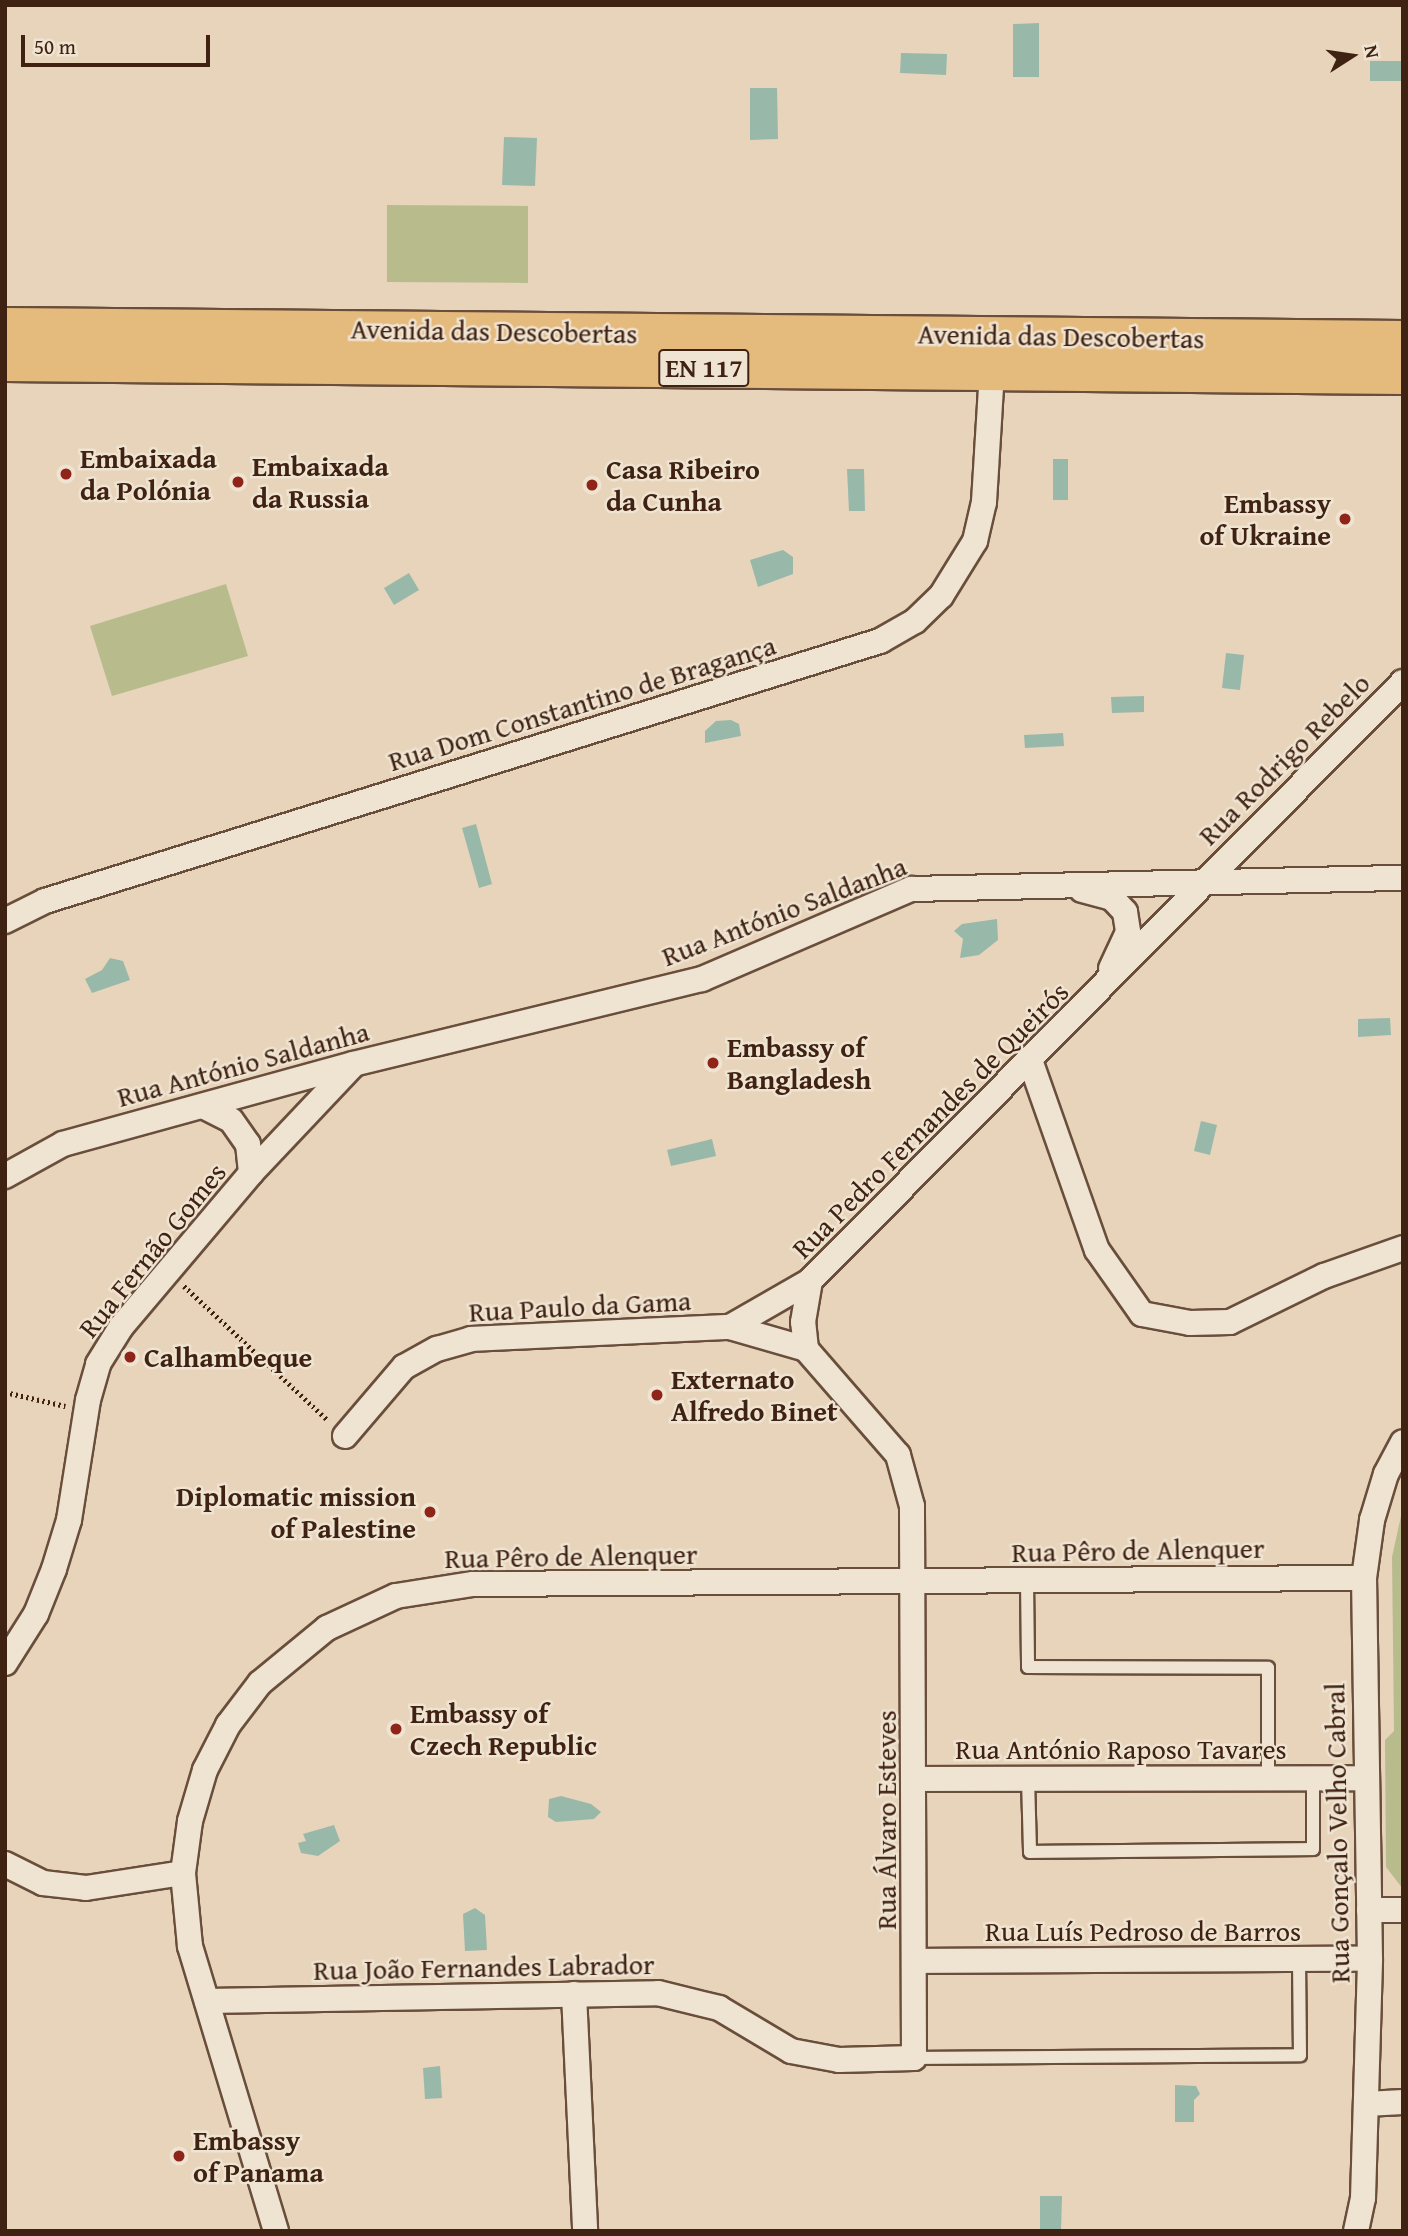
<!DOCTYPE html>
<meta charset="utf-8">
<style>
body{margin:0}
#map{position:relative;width:1408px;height:2236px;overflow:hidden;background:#e7d4ba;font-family:"Gentium Book Plus",serif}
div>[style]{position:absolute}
.green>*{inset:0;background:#b8bc8d}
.water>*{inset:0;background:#98b9aa}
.path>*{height:4.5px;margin-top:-2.25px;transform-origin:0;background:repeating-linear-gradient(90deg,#402212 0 2px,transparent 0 5.5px)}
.roads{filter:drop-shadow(2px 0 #6a4e3c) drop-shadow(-2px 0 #6a4e3c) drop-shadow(0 2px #6a4e3c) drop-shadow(0 -2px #6a4e3c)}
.lane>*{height:12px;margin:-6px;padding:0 6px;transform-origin:6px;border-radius:6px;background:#efe3d2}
.street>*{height:24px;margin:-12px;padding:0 12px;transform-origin:12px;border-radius:12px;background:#efe3d2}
.primary>*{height:38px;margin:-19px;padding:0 19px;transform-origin:19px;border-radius:19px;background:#e4ba7d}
.dots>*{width:19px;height:19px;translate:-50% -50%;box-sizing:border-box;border:4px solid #efe3d2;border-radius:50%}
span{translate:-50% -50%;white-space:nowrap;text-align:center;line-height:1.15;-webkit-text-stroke:5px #efe3d2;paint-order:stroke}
.shield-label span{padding:2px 5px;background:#efe3d2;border:2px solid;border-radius:5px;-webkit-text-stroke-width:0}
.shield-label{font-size:26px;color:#402212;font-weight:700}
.street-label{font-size:28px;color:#402212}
.poi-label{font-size:28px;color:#402212;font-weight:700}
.left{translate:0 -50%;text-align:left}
.right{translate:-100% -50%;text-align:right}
.frame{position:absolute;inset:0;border:7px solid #402212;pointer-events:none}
.north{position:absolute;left:1317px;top:21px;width:70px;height:70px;-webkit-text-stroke:5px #efe3d2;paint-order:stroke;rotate:78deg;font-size:19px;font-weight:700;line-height:28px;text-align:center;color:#402212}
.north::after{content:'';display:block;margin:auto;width:24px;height:32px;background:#402212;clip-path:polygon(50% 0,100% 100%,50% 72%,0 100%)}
.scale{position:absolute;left:21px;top:35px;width:189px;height:32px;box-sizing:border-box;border:4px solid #402212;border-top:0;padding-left:9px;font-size:21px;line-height:24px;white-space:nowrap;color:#402212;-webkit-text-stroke:5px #efe3d2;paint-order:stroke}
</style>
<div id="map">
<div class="green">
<div style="clip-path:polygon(387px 205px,528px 206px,528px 283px,387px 282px)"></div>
<div style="clip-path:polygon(226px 584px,248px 656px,112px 696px,90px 626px)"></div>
<div style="clip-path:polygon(1403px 1507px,1403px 1889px,1386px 1867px,1385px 1740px,1394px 1731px,1392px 1557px)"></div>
</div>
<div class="water">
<div style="clip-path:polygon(1039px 23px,1039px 77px,1013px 77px,1013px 24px)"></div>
<div style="clip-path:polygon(901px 53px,947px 54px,946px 75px,900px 73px)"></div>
<div style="clip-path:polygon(1370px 61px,1403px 61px,1403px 81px,1370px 81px)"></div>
<div style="clip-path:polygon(750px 88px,777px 88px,778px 139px,750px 140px)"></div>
<div style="clip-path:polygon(504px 137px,537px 138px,535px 186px,502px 185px)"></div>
<div style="clip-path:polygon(1053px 459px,1068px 459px,1068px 500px,1053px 500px)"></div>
<div style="clip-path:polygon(847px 469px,864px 469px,865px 511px,849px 511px)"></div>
<div style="clip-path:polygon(783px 550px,793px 557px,793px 574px,758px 587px,750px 560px)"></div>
<div style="clip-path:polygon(409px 573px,419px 590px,394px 605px,384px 588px)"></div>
<div style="clip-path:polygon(1226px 653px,1244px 655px,1240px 690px,1222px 688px)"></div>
<div style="clip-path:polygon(1144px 696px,1144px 712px,1112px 713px,1111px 697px)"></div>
<div style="clip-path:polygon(731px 720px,739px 724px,741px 736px,705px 743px,705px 731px,716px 721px)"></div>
<div style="clip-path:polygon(1063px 733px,1064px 746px,1025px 748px,1024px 735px)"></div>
<div style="clip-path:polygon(476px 824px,492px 884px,479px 888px,462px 828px)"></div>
<div style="clip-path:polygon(997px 919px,998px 940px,979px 955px,960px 958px,963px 939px,954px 931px,962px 924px)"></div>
<div style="clip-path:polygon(110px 958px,123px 961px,130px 980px,92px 993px,85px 979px,102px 970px)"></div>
<div style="clip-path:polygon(1390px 1018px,1391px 1035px,1358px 1037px,1358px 1019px)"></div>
<div style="clip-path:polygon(1201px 1121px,1217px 1125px,1210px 1155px,1194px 1151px)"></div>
<div style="clip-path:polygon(712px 1139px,716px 1156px,671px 1166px,667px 1150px)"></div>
<div style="clip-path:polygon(561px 1796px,591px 1804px,601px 1812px,594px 1819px,556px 1822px,548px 1817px,549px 1799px)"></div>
<div style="clip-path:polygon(334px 1825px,340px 1841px,318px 1856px,301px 1853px,298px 1843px,306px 1841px,303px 1834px)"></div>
<div style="clip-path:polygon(475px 1908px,485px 1915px,487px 1950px,465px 1951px,463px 1914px)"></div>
<div style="clip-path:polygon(440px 2066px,442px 2098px,425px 2099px,423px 2068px)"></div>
<div style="clip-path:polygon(1175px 2085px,1196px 2086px,1200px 2094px,1194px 2100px,1194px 2122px,1175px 2122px)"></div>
<div style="clip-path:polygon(1040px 2196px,1062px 2196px,1061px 2231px,1040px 2231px)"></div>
</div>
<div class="path">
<div style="left:184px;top:1286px;width:198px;rotate:43deg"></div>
<div style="left:5px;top:1392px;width:62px;rotate:13.1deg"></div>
</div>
<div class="roads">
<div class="lane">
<div style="left:1027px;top:1581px;width:86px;rotate:89.3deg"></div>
<div style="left:1028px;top:1667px;width:240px;rotate:0.2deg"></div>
<div style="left:1268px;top:1668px;width:110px;rotate:90deg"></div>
<div style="left:1028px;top:1779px;width:73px;rotate:88.4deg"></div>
<div style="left:1030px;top:1852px;width:283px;rotate:-0.6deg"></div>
<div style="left:1313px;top:1849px;width:71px;rotate:-90deg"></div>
<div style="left:914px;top:2058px;width:386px;rotate:-0.4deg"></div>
<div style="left:1300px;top:2055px;width:95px;rotate:-90.6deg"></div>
</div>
<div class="street">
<div style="left:1082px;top:890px;width:31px;rotate:15deg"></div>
<div style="left:1112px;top:898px;width:19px;rotate:47deg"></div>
<div style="left:1125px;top:912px;width:20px;rotate:81deg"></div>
<div style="left:1128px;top:932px;width:40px;rotate:115deg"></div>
<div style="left:5px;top:921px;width:45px;rotate:-26.6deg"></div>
<div style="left:45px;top:901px;width:875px;rotate:-17.3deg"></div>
<div style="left:880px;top:641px;width:40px;rotate:-29.7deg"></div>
<div style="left:915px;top:621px;width:36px;rotate:-44deg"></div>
<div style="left:941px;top:596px;width:65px;rotate:-58.3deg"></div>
<div style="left:975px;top:541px;width:40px;rotate:-77deg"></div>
<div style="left:984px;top:502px;width:131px;rotate:-86.5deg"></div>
<div style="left:1030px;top:1060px;width:201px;rotate:70.6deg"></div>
<div style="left:1097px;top:1250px;width:78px;rotate:54.9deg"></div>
<div style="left:1142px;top:1314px;width:49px;rotate:10.6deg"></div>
<div style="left:1190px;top:1323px;width:40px;rotate:-1.4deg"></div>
<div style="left:1230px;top:1322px;width:105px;rotate:-26.1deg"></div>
<div style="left:1324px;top:1276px;width:84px;rotate:-19.5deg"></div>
<div style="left:203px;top:1106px;width:31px;rotate:27deg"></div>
<div style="left:231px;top:1120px;width:29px;rotate:55deg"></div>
<div style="left:248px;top:1144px;width:29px;rotate:84deg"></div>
<div style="left:5px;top:1176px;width:66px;rotate:-28.9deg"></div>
<div style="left:63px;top:1144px;width:301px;rotate:-15.4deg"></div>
<div style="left:353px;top:1064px;width:359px;rotate:-13.7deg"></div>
<div style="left:702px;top:979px;width:228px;rotate:-23.3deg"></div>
<div style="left:911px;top:889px;width:492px;rotate:-1.3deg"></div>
<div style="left:730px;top:1327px;width:79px;rotate:16.1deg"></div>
<div style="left:345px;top:1436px;width:91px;rotate:-49.5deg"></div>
<div style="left:404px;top:1367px;width:38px;rotate:-29deg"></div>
<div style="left:437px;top:1349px;width:35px;rotate:-16deg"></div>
<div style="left:471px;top:1339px;width:259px;rotate:-2.7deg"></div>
<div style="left:730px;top:1327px;width:92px;rotate:-29.9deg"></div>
<div style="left:5px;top:1663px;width:58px;rotate:-57.7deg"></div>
<div style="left:36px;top:1614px;width:48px;rotate:-68.2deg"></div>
<div style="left:54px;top:1569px;width:51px;rotate:-73deg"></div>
<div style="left:69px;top:1520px;width:121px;rotate:-81deg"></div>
<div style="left:88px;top:1400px;width:37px;rotate:-74deg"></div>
<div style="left:98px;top:1364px;width:44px;rotate:-58.1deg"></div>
<div style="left:121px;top:1327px;width:202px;rotate:-49.8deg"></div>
<div style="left:251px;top:1173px;width:149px;rotate:-46.6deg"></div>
<div style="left:916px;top:1779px;width:451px;rotate:-0.1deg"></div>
<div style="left:5px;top:1864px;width:42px;rotate:26.6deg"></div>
<div style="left:43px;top:1883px;width:43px;rotate:6.6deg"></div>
<div style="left:86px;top:1888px;width:98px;rotate:-8.8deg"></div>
<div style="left:1369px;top:1910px;width:34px"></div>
<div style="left:916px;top:1961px;width:454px;rotate:-0.3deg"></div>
<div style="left:574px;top:1994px;width:237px;rotate:87.3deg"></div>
<div style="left:207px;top:2001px;width:451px;rotate:-1deg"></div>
<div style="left:658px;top:1993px;width:63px;rotate:13.8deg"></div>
<div style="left:719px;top:2008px;width:84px;rotate:30.8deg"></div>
<div style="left:791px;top:2051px;width:49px;rotate:10.6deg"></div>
<div style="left:839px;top:2060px;width:75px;rotate:-1.5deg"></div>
<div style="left:914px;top:2058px;width:552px;rotate:-90.21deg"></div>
<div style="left:912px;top:1506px;width:53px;rotate:-105.4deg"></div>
<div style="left:898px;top:1455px;width:140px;rotate:-131deg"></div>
<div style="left:806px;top:1349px;width:27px;rotate:-96deg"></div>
<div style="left:803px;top:1322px;width:42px;rotate:-80.3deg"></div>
<div style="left:810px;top:1281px;width:843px;rotate:-45.29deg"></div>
<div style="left:1366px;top:2104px;width:37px;rotate:-3deg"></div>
<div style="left:276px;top:2231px;width:298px;rotate:-106.8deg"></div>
<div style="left:190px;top:1946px;width:73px;rotate:-95.5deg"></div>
<div style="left:183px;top:1873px;width:52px;rotate:-82.3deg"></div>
<div style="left:190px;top:1821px;width:53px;rotate:-73.6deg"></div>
<div style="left:205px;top:1770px;width:51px;rotate:-62.9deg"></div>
<div style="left:228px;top:1725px;width:53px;rotate:-52.7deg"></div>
<div style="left:260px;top:1683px;width:87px;rotate:-39.4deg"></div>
<div style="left:327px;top:1628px;width:76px;rotate:-24.9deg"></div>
<div style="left:396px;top:1596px;width:78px;rotate:-8.9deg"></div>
<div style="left:473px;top:1584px;width:891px;rotate:-0.39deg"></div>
<div style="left:1356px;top:2231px;width:34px;rotate:-78deg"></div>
<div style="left:1363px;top:2198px;width:239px;rotate:-88.3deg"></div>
<div style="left:1370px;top:1959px;width:381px;rotate:-90.9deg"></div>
<div style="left:1364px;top:1578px;width:59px;rotate:-82.1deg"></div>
<div style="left:1372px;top:1520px;width:48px;rotate:-73.1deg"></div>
<div style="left:1386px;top:1474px;width:36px;rotate:-62deg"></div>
</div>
<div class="primary">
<div style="left:5px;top:327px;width:1398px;rotate:0.53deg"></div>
<div style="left:5px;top:362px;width:1398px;rotate:0.53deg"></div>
</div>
</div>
<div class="dots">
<div style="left:66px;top:474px;background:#8f2418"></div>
<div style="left:238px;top:482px;background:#8f2418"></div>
<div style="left:592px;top:485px;background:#8f2418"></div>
<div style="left:1345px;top:519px;background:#8f2418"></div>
<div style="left:713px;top:1063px;background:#8f2418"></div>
<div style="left:130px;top:1357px;background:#8f2418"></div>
<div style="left:657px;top:1395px;background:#8f2418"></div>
<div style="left:430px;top:1512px;background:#8f2418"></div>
<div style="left:396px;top:1729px;background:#8f2418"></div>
<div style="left:179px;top:2156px;background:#8f2418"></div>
</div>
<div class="shield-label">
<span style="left:704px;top:368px">EN 117</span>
</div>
<div class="street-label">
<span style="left:494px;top:331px;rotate:1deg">Avenida das Descobertas</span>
<span style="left:1061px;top:336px;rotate:1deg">Avenida das Descobertas</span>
<span style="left:582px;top:703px;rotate:-17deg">Rua Dom Constantino de Bragança</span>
<span style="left:1284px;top:759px;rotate:-45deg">Rua Rodrigo Rebelo</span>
<span style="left:784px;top:911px;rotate:-21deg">Rua António Saldanha</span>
<span style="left:243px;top:1064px;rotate:-15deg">Rua António Saldanha</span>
<span style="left:930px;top:1120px;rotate:-45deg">Rua Pedro Fernandes de Queirós</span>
<span style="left:152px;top:1250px;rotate:-51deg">Rua Fernão Gomes</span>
<span style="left:580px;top:1306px;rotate:-3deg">Rua Paulo da Gama</span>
<span style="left:1138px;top:1550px;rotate:-1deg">Rua Pêro de Alenquer</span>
<span style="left:571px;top:1556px;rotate:-1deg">Rua Pêro de Alenquer</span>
<span style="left:1121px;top:1749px">Rua António Raposo Tavares</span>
<span style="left:886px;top:1820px;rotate:-90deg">Rua Álvaro Esteves</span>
<span style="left:1337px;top:1833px;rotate:-91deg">Rua Gonçalo Velho Cabral</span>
<span style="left:1143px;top:1931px">Rua Luís Pedroso de Barros</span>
<span style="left:484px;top:1967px;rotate:-1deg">Rua João Fernandes Labrador</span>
</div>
<div class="poi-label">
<span class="left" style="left:80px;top:474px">Embaixada<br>da Polónia</span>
<span class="left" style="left:252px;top:482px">Embaixada<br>da Russia</span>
<span class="left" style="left:606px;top:485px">Casa Ribeiro<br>da Cunha</span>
<span class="right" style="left:1331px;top:519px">Embassy<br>of Ukraine</span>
<span class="left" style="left:727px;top:1063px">Embassy of<br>Bangladesh</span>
<span class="left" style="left:144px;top:1357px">Calhambeque</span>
<span class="left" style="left:671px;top:1395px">Externato<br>Alfredo Binet</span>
<span class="right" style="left:416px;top:1512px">Diplomatic mission<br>of Palestine</span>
<span class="left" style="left:410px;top:1729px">Embassy of<br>Czech Republic</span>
<span class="left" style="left:193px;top:2156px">Embassy<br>of Panama</span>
</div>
<div class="frame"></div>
<div class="north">N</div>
<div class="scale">50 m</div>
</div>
